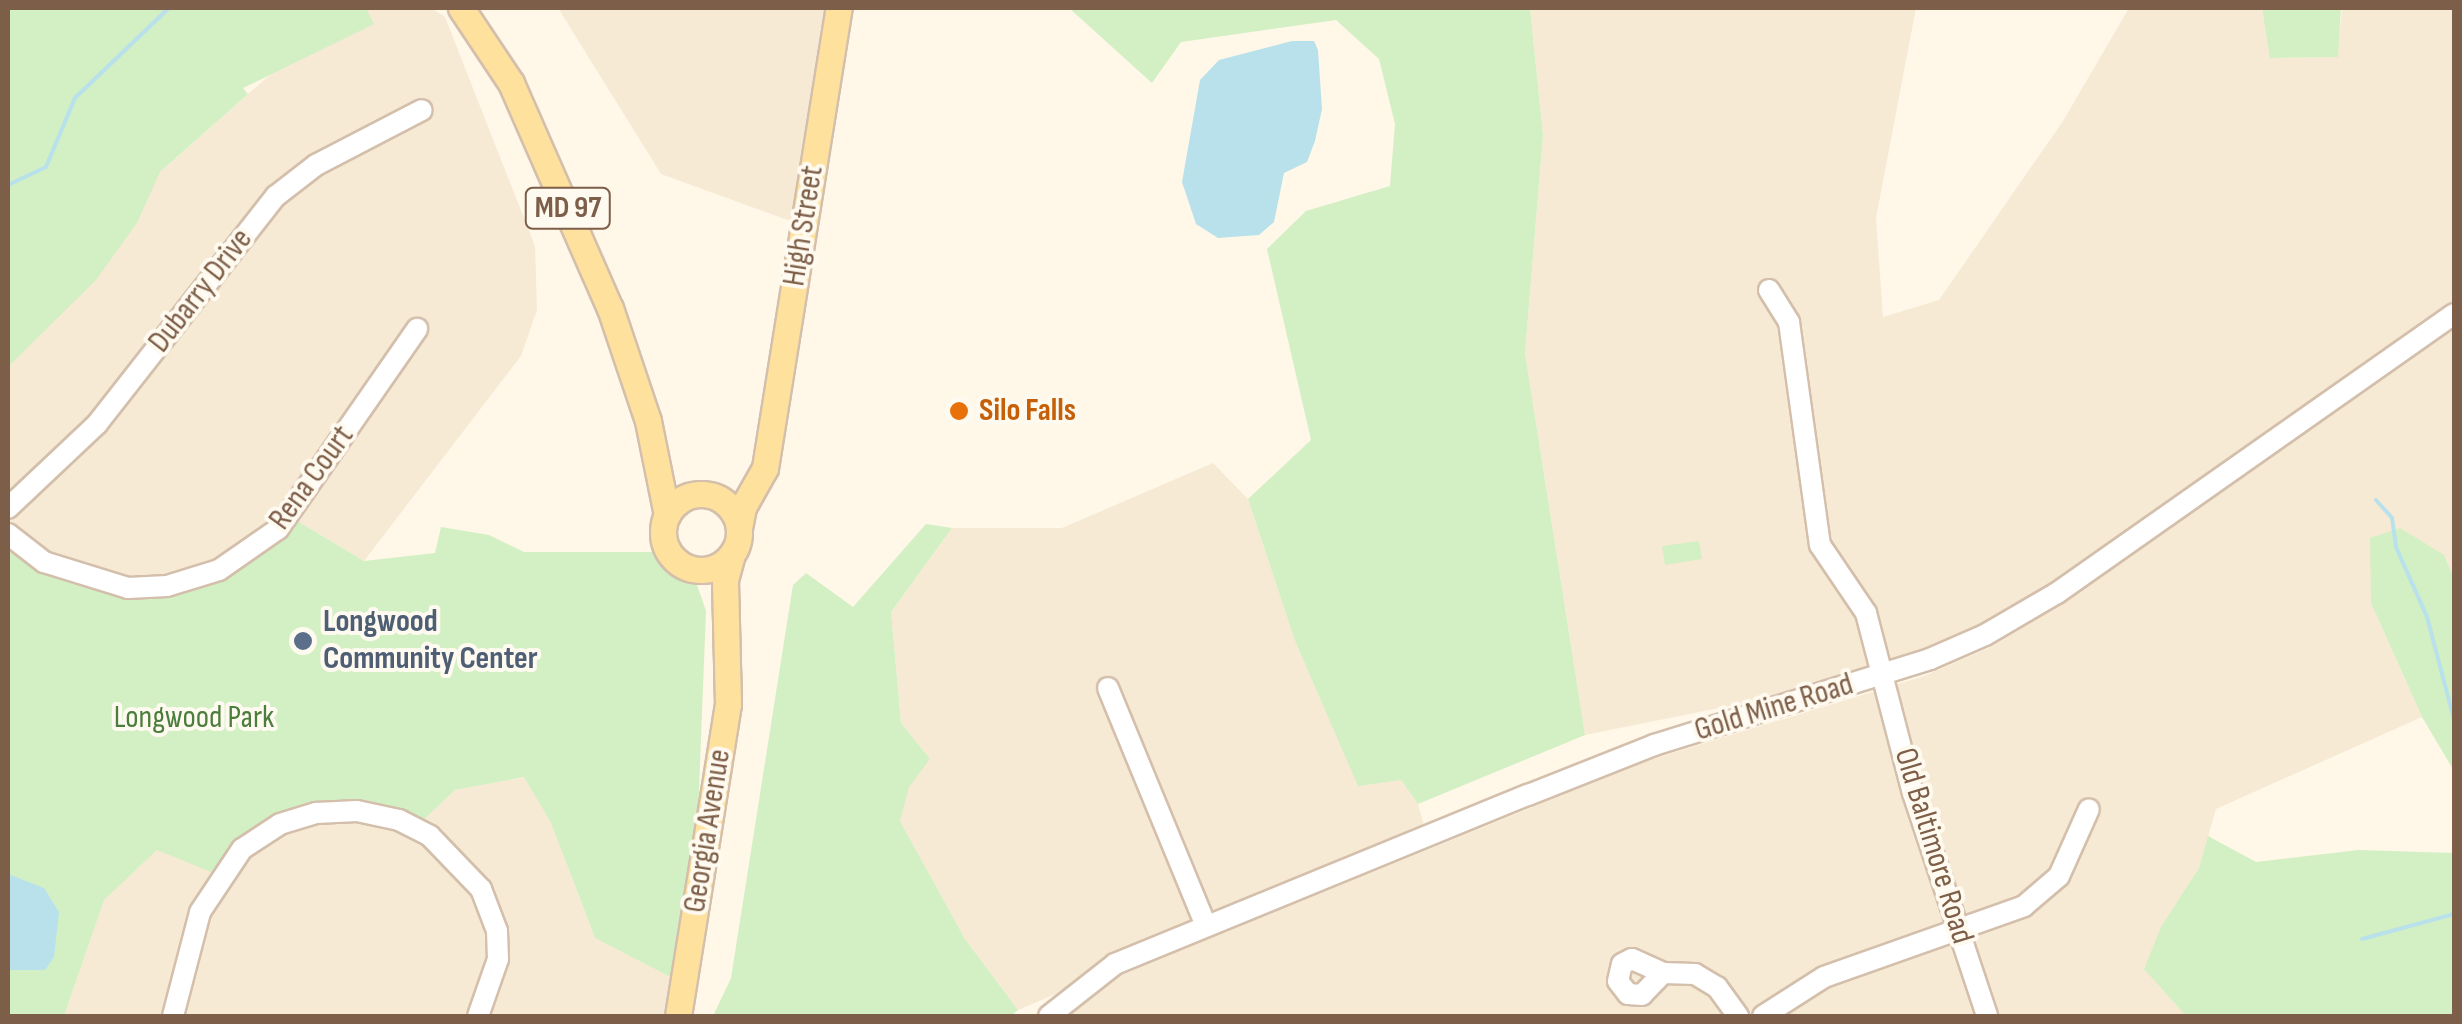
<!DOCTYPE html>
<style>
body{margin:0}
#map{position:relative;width:2462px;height:1024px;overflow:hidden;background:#fff7e8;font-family:"Sofia Sans Condensed",sans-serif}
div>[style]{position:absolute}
.residential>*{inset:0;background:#f7ead5}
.green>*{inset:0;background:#d3efc4}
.water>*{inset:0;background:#b9e1eb}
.stream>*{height:4px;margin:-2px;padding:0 2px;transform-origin:2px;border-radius:2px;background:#b9e1eb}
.roads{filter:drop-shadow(2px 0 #d3bfab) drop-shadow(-2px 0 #d3bfab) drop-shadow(0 2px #d3bfab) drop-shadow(0 -2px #d3bfab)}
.minor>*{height:20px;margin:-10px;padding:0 10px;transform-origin:10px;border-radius:10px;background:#fff}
.major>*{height:25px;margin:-12.5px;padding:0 12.5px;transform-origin:12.5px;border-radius:12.5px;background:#ffe19e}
.major>.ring{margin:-12.5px;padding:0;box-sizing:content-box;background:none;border:25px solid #ffe19e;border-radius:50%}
.dots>*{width:28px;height:28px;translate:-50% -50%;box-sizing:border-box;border:5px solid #fffaf0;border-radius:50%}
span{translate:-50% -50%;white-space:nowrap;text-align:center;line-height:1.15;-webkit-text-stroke:8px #fffaf0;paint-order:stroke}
.shield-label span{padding:2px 8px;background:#fffaf0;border:2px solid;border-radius:8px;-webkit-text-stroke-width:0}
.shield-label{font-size:30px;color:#7d5e48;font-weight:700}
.street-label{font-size:32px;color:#7d5e48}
.food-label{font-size:32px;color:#c56008;font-weight:700}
.left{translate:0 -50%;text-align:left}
.service-label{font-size:32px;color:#4e5e75;font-weight:700}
.park-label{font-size:32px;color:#4b7e3c}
.frame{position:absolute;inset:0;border:10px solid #7d5e48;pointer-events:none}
</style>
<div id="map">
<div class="residential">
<div style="clip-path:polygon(362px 8px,431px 8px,445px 17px,535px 246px,537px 310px,521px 356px,364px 561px,289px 516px,278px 529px,167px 586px,93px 582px,8px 534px,8px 329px,95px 230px,335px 17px)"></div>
<div style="clip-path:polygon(558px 8px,829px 8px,796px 223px,661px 174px)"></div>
<div style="clip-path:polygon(1530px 8px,1916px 8px,1876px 218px,1883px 317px,1939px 300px,2063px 121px,2129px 8px,2262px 8px,2271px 58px,2337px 57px,2342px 8px,2454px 8px,2454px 578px,2444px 555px,2371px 603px,2422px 717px,2216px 809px,2199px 868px,2144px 968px,2186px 1016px,1066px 1016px,1107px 982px,1137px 968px,1646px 761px,1924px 676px,1989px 648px,2064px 603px,2057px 593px,1883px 675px,1585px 735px,1525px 353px,1543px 135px)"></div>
<div style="clip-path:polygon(1213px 463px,1248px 499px,1295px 641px,1358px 785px,1401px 780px,1418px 804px,1427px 836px,1018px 1010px,965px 939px,900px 821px,904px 783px,930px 759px,901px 723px,891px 612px,952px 528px,1062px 528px)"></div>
<div style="clip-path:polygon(525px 777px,551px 823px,595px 938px,674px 979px,668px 1016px,64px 1016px,104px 899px,157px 850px,242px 849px,316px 813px,415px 828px,455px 790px)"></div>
</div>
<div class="green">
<div style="clip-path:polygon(8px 8px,366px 8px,374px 24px,243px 88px,248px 94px,160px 172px,137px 223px,96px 280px,8px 367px)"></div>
<div style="clip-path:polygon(1069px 8px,1530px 8px,1543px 135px,1525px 353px,1585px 735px,1418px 804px,1401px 780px,1358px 786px,1295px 641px,1248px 499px,1311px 440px,1267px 249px,1306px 211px,1390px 186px,1395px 124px,1379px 59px,1336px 20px,1181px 42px,1152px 83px)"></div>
<div style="clip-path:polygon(2262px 8px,2341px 8px,2338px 57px,2270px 58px)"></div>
<div style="clip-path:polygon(289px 516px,364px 561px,435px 553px,441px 527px,489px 535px,524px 552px,659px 552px,697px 585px,706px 611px,697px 841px,674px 979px,595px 938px,551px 823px,524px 777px,455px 790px,415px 828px,357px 811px,281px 824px,221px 876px,157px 850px,104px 900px,64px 1016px,8px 1016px,8px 534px,44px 562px,134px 588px,219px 570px)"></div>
<div style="clip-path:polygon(926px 524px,952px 528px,891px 612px,901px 723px,930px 759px,909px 787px,900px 821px,965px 939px,1018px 1010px,1011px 1016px,713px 1016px,731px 978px,793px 585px,806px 573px,853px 607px)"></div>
<div style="clip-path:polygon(2400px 528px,2444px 555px,2454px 578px,2454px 771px,2422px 717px,2371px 603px,2370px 538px)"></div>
<div style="clip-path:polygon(1699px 541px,1702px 559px,1665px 565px,1662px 546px)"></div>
<div style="clip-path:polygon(2208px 836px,2256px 862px,2359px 850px,2454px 853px,2454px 1016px,2186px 1016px,2144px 969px,2161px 927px,2199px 868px)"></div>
</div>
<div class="water">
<div style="clip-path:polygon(1292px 41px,1314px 41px,1318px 50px,1322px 109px,1315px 141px,1307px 162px,1284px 173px,1274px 222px,1259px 235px,1218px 238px,1196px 224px,1182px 182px,1200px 80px,1219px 60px)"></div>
<div style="clip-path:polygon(8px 874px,44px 888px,59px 912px,54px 957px,45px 970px,8px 970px)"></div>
</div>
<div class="stream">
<div style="left:8px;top:185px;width:42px;rotate:-25.3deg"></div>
<div style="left:46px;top:167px;width:75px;rotate:-67.2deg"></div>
<div style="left:75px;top:98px;width:130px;rotate:-43.8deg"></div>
<div style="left:2376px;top:500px;width:24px;rotate:48deg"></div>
<div style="left:2392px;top:518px;width:29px;rotate:82deg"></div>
<div style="left:2396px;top:547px;width:77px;rotate:66.1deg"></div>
<div style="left:2427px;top:617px;width:106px;rotate:75.2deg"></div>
<div style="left:2362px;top:939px;width:95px;rotate:-15.2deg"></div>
</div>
<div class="roads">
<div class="minor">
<div style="left:1769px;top:290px;width:38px;rotate:58deg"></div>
<div style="left:1789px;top:322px;width:225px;rotate:82.1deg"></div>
<div style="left:1820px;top:545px;width:82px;rotate:55.9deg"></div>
<div style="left:1866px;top:613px;width:186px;rotate:75.4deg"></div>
<div style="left:1913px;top:793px;width:235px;rotate:71.6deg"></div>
<div style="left:8px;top:508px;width:122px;rotate:-43.3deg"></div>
<div style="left:97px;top:424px;width:290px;rotate:-51.9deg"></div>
<div style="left:276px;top:196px;width:51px;rotate:-37.8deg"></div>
<div style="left:316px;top:165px;width:119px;rotate:-27.4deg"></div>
<div style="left:8px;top:534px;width:46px;rotate:37.9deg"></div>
<div style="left:44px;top:562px;width:88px;rotate:17.2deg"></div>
<div style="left:128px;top:588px;width:39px;rotate:-3deg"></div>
<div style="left:167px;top:586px;width:54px;rotate:-17.1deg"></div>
<div style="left:219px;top:570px;width:72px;rotate:-34.8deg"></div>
<div style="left:278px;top:529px;width:244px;rotate:-55.2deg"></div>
<div style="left:1108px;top:688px;width:257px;rotate:67.6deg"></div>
<div style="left:1663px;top:973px;width:30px;rotate:134deg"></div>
<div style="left:1642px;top:995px;width:14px;rotate:-176deg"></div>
<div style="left:1628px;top:994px;width:16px;rotate:-128deg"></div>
<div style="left:1618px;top:981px;width:17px;rotate:-77deg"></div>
<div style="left:1622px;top:964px;width:11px;rotate:-27deg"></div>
<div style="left:1632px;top:959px;width:34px;rotate:24deg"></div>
<div style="left:1663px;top:973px;width:32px;rotate:2deg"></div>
<div style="left:1695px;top:974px;width:26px;rotate:31deg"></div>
<div style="left:1717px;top:987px;width:36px;rotate:54deg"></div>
<div style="left:173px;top:1016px;width:107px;rotate:-75.4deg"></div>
<div style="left:200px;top:912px;width:76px;rotate:-56.3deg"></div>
<div style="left:242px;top:849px;width:45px;rotate:-33.3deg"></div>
<div style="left:280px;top:824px;width:38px;rotate:-17deg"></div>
<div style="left:316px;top:813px;width:41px;rotate:-2.8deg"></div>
<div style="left:357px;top:811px;width:43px;rotate:12.1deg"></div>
<div style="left:399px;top:820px;width:35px;rotate:27deg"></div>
<div style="left:430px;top:836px;width:74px;rotate:46.1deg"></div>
<div style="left:481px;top:889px;width:45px;rotate:69.1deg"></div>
<div style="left:497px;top:931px;width:28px;rotate:88deg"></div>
<div style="left:498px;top:959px;width:60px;rotate:109.3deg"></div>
<div style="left:1049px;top:1016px;width:84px;rotate:-38.2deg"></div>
<div style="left:1115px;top:964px;width:446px;rotate:-22.3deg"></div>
<div style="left:1528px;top:795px;width:136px;rotate:-21.6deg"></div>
<div style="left:1654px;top:745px;width:289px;rotate:-17.3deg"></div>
<div style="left:1930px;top:659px;width:60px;rotate:-23.6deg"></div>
<div style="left:1985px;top:635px;width:83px;rotate:-30.3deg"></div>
<div style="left:2057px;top:593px;width:485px;rotate:-35.1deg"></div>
<div style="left:1763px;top:1016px;width:72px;rotate:-32.6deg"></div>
<div style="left:1824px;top:977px;width:212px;rotate:-19.5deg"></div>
<div style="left:2024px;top:906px;width:46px;rotate:-40.6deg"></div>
<div style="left:2059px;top:876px;width:73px;rotate:-65.9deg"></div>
</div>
<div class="major">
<div style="left:461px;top:8px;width:90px;rotate:56.3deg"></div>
<div style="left:511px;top:83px;width:246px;rotate:66.3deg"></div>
<div style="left:610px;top:308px;width:119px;rotate:71.4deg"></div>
<div style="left:648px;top:421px;width:96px;rotate:78.6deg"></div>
<div class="ring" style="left:663px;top:494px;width:51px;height:51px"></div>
<div style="left:739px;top:528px;width:21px;rotate:-79deg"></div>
<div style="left:743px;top:507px;width:45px;rotate:-60.6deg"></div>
<div style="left:765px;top:468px;width:466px;rotate:-80.9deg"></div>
<div style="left:678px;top:1016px;width:316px;rotate:-80.9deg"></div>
<div style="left:728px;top:704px;width:124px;rotate:-91.4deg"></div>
<div style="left:725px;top:580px;width:27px;rotate:-75deg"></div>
</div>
</div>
<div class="dots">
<div style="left:959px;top:411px;background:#e8710a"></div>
<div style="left:303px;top:641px;background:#5c6f8a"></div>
</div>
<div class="shield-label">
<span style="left:568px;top:208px">MD 97</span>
</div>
<div class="street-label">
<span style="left:804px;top:226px;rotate:-81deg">High Street</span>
<span style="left:201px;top:291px;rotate:-52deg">Dubarry Drive</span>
<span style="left:312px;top:478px;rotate:-54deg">Rena Court</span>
<span style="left:1774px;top:708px;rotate:-17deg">Gold Mine Road</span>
<span style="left:708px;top:831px;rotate:-81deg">Georgia Avenue</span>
<span style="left:1933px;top:846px;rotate:73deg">Old Baltimore Road</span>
</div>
<div class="food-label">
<span class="left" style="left:979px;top:411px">Silo Falls</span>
</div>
<div class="service-label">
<span class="left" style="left:323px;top:641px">Longwood<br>Community Center</span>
</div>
<div class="park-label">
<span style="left:194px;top:718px">Longwood Park</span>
</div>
<div class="frame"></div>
</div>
